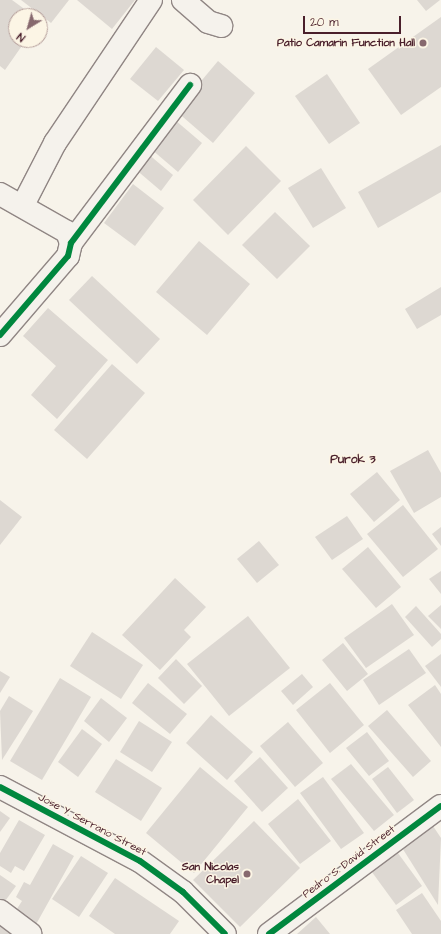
<!DOCTYPE html>
<style>
body{margin:0}
#map{position:relative;width:441px;height:934px;overflow:hidden;background:#f7f3ea;font-family:"Architects Daughter",sans-serif}
div>[style]{position:absolute}
.building>*{inset:0;background:#ddd8d2}
.roads{filter:drop-shadow(1px 0 #908684) drop-shadow(-1px 0 #908684) drop-shadow(0 1px #908684) drop-shadow(0 -1px #908684)}
.minor>*{height:22px;margin:-11px;padding:0 11px;transform-origin:11px;border-radius:11px;background:#f5f2ec}
.cycleway>*{height:6px;margin:-3px;padding:0 3px;transform-origin:3px;border-radius:3px;background:#00873e}
.dots>*{width:11px;height:11px;translate:-50% -50%;box-sizing:border-box;border:2px solid #fcf5e5;border-radius:50%}
span{translate:-50% -50%;white-space:nowrap;text-align:center;line-height:1.15;-webkit-text-stroke:3px #fcf5e5;paint-order:stroke}
.poi-label{font-size:11px;color:#4a1f2b;font-weight:700}
.right{translate:-100% -50%;text-align:right}
.street-label{font-size:11px;color:#4a1f2b}
.neighbourhood-label{font-size:12px;color:#4a1f2b;font-weight:700}
.north{position:absolute;left:8px;top:8px;width:40px;height:40px;box-sizing:border-box;background:#fcf5e5;border:1px solid #b59f9b;border-radius:50%;rotate:217deg;font-size:11px;font-weight:700;line-height:16px;text-align:center;color:#4a1f2b}
.north::after{content:'';display:block;margin:auto;width:14px;height:18px;background:#87696e;clip-path:polygon(50% 0,100% 100%,50% 72%,0 100%)}
.scale{position:absolute;left:303px;top:16px;width:98px;height:18px;box-sizing:border-box;border:2px solid #4a1f2b;border-top:0;padding-left:5px;font-size:12px;line-height:14px;white-space:nowrap;color:#4a1f2b;-webkit-text-stroke:3px #fcf5e5;paint-order:stroke}
</style>
<div id="map">
<div class="building">
<div style="clip-path:polygon(0 0,12px 0,34px 16px,16px 16px,16px 40px,26px 40px,5px 70px,0 66px)"></div>
<div style="clip-path:polygon(21px 0,69px 0,51px 23px)"></div>
<div style="clip-path:polygon(77px 0,135px 0,112px 29px)"></div>
<div style="clip-path:polygon(417px 0,440px 0,426px 11px)"></div>
<div style="clip-path:polygon(441px 17px,441px 87px,401px 115px,368px 69px)"></div>
<div style="clip-path:polygon(156px 47px,184px 70px,158px 101px,130px 79px)"></div>
<div style="clip-path:polygon(218px 61px,255px 93px,213px 143px,176px 111px)"></div>
<div style="clip-path:polygon(327px 74px,360px 123px,329px 144px,295px 96px)"></div>
<div style="clip-path:polygon(175px 120px,202px 143px,178px 172px,151px 149px)"></div>
<div style="clip-path:polygon(441px 145px,441px 192px,378px 228px,358px 192px)"></div>
<div style="clip-path:polygon(246px 146px,281px 181px,228px 235px,193px 200px)"></div>
<div style="clip-path:polygon(147px 153px,173px 175px,161px 191px,134px 168px)"></div>
<div style="clip-path:polygon(321px 168px,346px 208px,313px 228px,288px 188px)"></div>
<div style="clip-path:polygon(133px 184px,164px 208px,135px 246px,104px 223px)"></div>
<div style="clip-path:polygon(275px 212px,310px 246px,277px 279px,242px 245px)"></div>
<div style="clip-path:polygon(199px 241px,250px 284px,207px 335px,156px 292px)"></div>
<div style="clip-path:polygon(92px 276px,160px 339px,137px 364px,69px 300px)"></div>
<div style="clip-path:polygon(441px 287px,441px 315px,417px 329px,405px 309px)"></div>
<div style="clip-path:polygon(48px 308px,108px 360px,57px 419px,31px 395px,56px 366px,23px 336px)"></div>
<div style="clip-path:polygon(112px 364px,145px 393px,87px 459px,54px 430px)"></div>
<div style="clip-path:polygon(428px 450px,441px 473px,441px 497px,414px 513px,390px 471px)"></div>
<div style="clip-path:polygon(377px 472px,400px 500px,374px 522px,350px 494px)"></div>
<div style="clip-path:polygon(0 500px,22px 517px,0 545px)"></div>
<div style="clip-path:polygon(403px 505px,438px 549px,403px 577px,367px 534px)"></div>
<div style="clip-path:polygon(347px 516px,363px 539px,332px 560px,315px 537px)"></div>
<div style="clip-path:polygon(441px 527px,441px 546px,432px 534px)"></div>
<div style="clip-path:polygon(259px 541px,279px 565px,257px 583px,237px 559px)"></div>
<div style="clip-path:polygon(368px 547px,401px 587px,376px 608px,342px 569px)"></div>
<div style="clip-path:polygon(441px 571px,441px 594px,429px 579px)"></div>
<div style="clip-path:polygon(175px 578px,206px 607px,184px 630px,191px 637px,160px 670px,122px 635px)"></div>
<div style="clip-path:polygon(392px 604px,414px 635px,366px 668px,344px 638px)"></div>
<div style="clip-path:polygon(441px 605px,441px 629px,428px 616px)"></div>
<div style="clip-path:polygon(416px 606px,441px 634px,441px 639px,432px 647px,405px 617px)"></div>
<div style="clip-path:polygon(248px 616px,290px 668px,229px 716px,187px 664px)"></div>
<div style="clip-path:polygon(92px 632px,143px 665px,121px 699px,70px 666px)"></div>
<div style="clip-path:polygon(343px 643px,368px 674px,347px 691px,322px 660px)"></div>
<div style="clip-path:polygon(409px 649px,426px 673px,379px 705px,363px 680px)"></div>
<div style="clip-path:polygon(441px 654px,441px 687px,425px 666px)"></div>
<div style="clip-path:polygon(176px 659px,202px 686px,184px 704px,158px 678px)"></div>
<div style="clip-path:polygon(0 671px,10px 677px,0 693px)"></div>
<div style="clip-path:polygon(302px 674px,313px 687px,293px 705px,281px 691px)"></div>
<div style="clip-path:polygon(60px 678px,91px 697px,42px 780px,10px 761px)"></div>
<div style="clip-path:polygon(148px 683px,187px 714px,170px 734px,132px 703px)"></div>
<div style="clip-path:polygon(330px 683px,364px 725px,330px 753px,296px 710px)"></div>
<div style="clip-path:polygon(435px 685px,441px 694px,441px 747px,408px 705px)"></div>
<div style="clip-path:polygon(9px 696px,33px 711px,2px 760px,0 711px)"></div>
<div style="clip-path:polygon(101px 698px,127px 718px,109px 742px,84px 721px)"></div>
<div style="clip-path:polygon(387px 710px,431px 761px,413px 777px,368px 726px)"></div>
<div style="clip-path:polygon(211px 715px,253px 752px,227px 780px,186px 743px)"></div>
<div style="clip-path:polygon(139px 721px,172px 742px,152px 772px,120px 752px)"></div>
<div style="clip-path:polygon(288px 722px,323px 763px,295px 787px,260px 746px)"></div>
<div style="clip-path:polygon(82px 729px,102px 744px,78px 777px,58px 762px)"></div>
<div style="clip-path:polygon(367px 732px,389px 761px,369px 776px,346px 748px)"></div>
<div style="clip-path:polygon(260px 757px,288px 788px,262px 812px,234px 781px)"></div>
<div style="clip-path:polygon(116px 759px,162px 788px,141px 821px,95px 792px)"></div>
<div style="clip-path:polygon(351px 764px,394px 815px,374px 831px,331px 779px)"></div>
<div style="clip-path:polygon(200px 767px,248px 807px,194px 873px,146px 833px)"></div>
<div style="clip-path:polygon(388px 767px,414px 800px,397px 813px,372px 779px)"></div>
<div style="clip-path:polygon(323px 777px,364px 833px,341px 849px,300px 793px)"></div>
<div style="clip-path:polygon(298px 799px,331px 841px,300px 864px,268px 824px)"></div>
<div style="clip-path:polygon(0 811px,10px 818px,0 832px)"></div>
<div style="clip-path:polygon(19px 820px,45px 835px,24px 871px,15px 866px,11px 873px,0 866px,0 853px)"></div>
<div style="clip-path:polygon(254px 821px,300px 868px,240px 927px,193px 880px)"></div>
<div style="clip-path:polygon(433px 826px,441px 838px,438px 905px,401px 846px)"></div>
<div style="clip-path:polygon(53px 844px,74px 856px,34px 928px,13px 915px,22px 901px,16px 897px,24px 882px,30px 885px)"></div>
<div style="clip-path:polygon(395px 849px,422px 886px,396px 905px,369px 868px)"></div>
<div style="clip-path:polygon(81px 856px,108px 873px,79px 917px,52px 899px)"></div>
<div style="clip-path:polygon(0 875px,16px 886px,0 908px)"></div>
<div style="clip-path:polygon(115px 878px,179px 921px,170px 934px,115px 934px,89px 916px)"></div>
<div style="clip-path:polygon(422px 893px,441px 921px,441px 934px,412px 934px,396px 910px)"></div>
<div style="clip-path:polygon(316px 917px,330px 934px,297px 934px)"></div>
<div style="clip-path:polygon(0 925px,12px 934px,0 934px)"></div>
</div>
<div class="roads">
<div class="minor">
<div style="left:183px;top:0;width:33px;rotate:41deg"></div>
<div style="left:208px;top:22px;width:14px;rotate:17deg"></div>
<div style="left:0;top:194px;width:77px;rotate:29.6deg"></div>
<div style="left:67px;top:232px;width:12px;rotate:70deg"></div>
<div style="left:23px;top:205px;width:70px;rotate:-62.7deg"></div>
<div style="left:55px;top:143px;width:172px;rotate:-56.1deg"></div>
<div style="left:0;top:335px;width:104px;rotate:-49.3deg"></div>
<div style="left:68px;top:256px;width:13px;rotate:-77deg"></div>
<div style="left:71px;top:243px;width:198px;rotate:-53deg"></div>
<div style="left:0;top:787px;width:158px;rotate:27.9deg"></div>
<div style="left:140px;top:861px;width:53px;rotate:35.8deg"></div>
<div style="left:183px;top:892px;width:59px;rotate:45deg"></div>
<div style="left:0;top:911px;width:38px;rotate:37deg"></div>
<div style="left:269px;top:934px;width:214px;rotate:-36.7deg"></div>
</div>
</div>
<div class="cycleway">
<div style="left:0;top:335px;width:104px;rotate:-49.3deg"></div>
<div style="left:68px;top:256px;width:13px;rotate:-77deg"></div>
<div style="left:71px;top:243px;width:198px;rotate:-53deg"></div>
<div style="left:0;top:787px;width:158px;rotate:27.9deg"></div>
<div style="left:140px;top:861px;width:53px;rotate:35.8deg"></div>
<div style="left:183px;top:892px;width:59px;rotate:45deg"></div>
<div style="left:269px;top:934px;width:214px;rotate:-36.7deg"></div>
</div>
<div class="dots">
<div style="left:423px;top:43px;background:#87696e"></div>
<div style="left:247px;top:874px;background:#87696e"></div>
</div>
<div class="poi-label">
<span class="right" style="left:415px;top:43px">Patio Camarin Function Hall</span>
<span class="right" style="left:239px;top:874px">San Nicolas<br>Chapel</span>
</div>
<div class="street-label">
<span style="left:92px;top:825px;rotate:28deg">Jose Y. Serrano Street</span>
<span style="left:349px;top:862px;rotate:-37deg">Pedro S. David Street</span>
</div>
<div class="neighbourhood-label">
<span style="left:353px;top:460px">Purok 3</span>
</div>
<div class="north">N</div>
<div class="scale">20 m</div>
</div>
